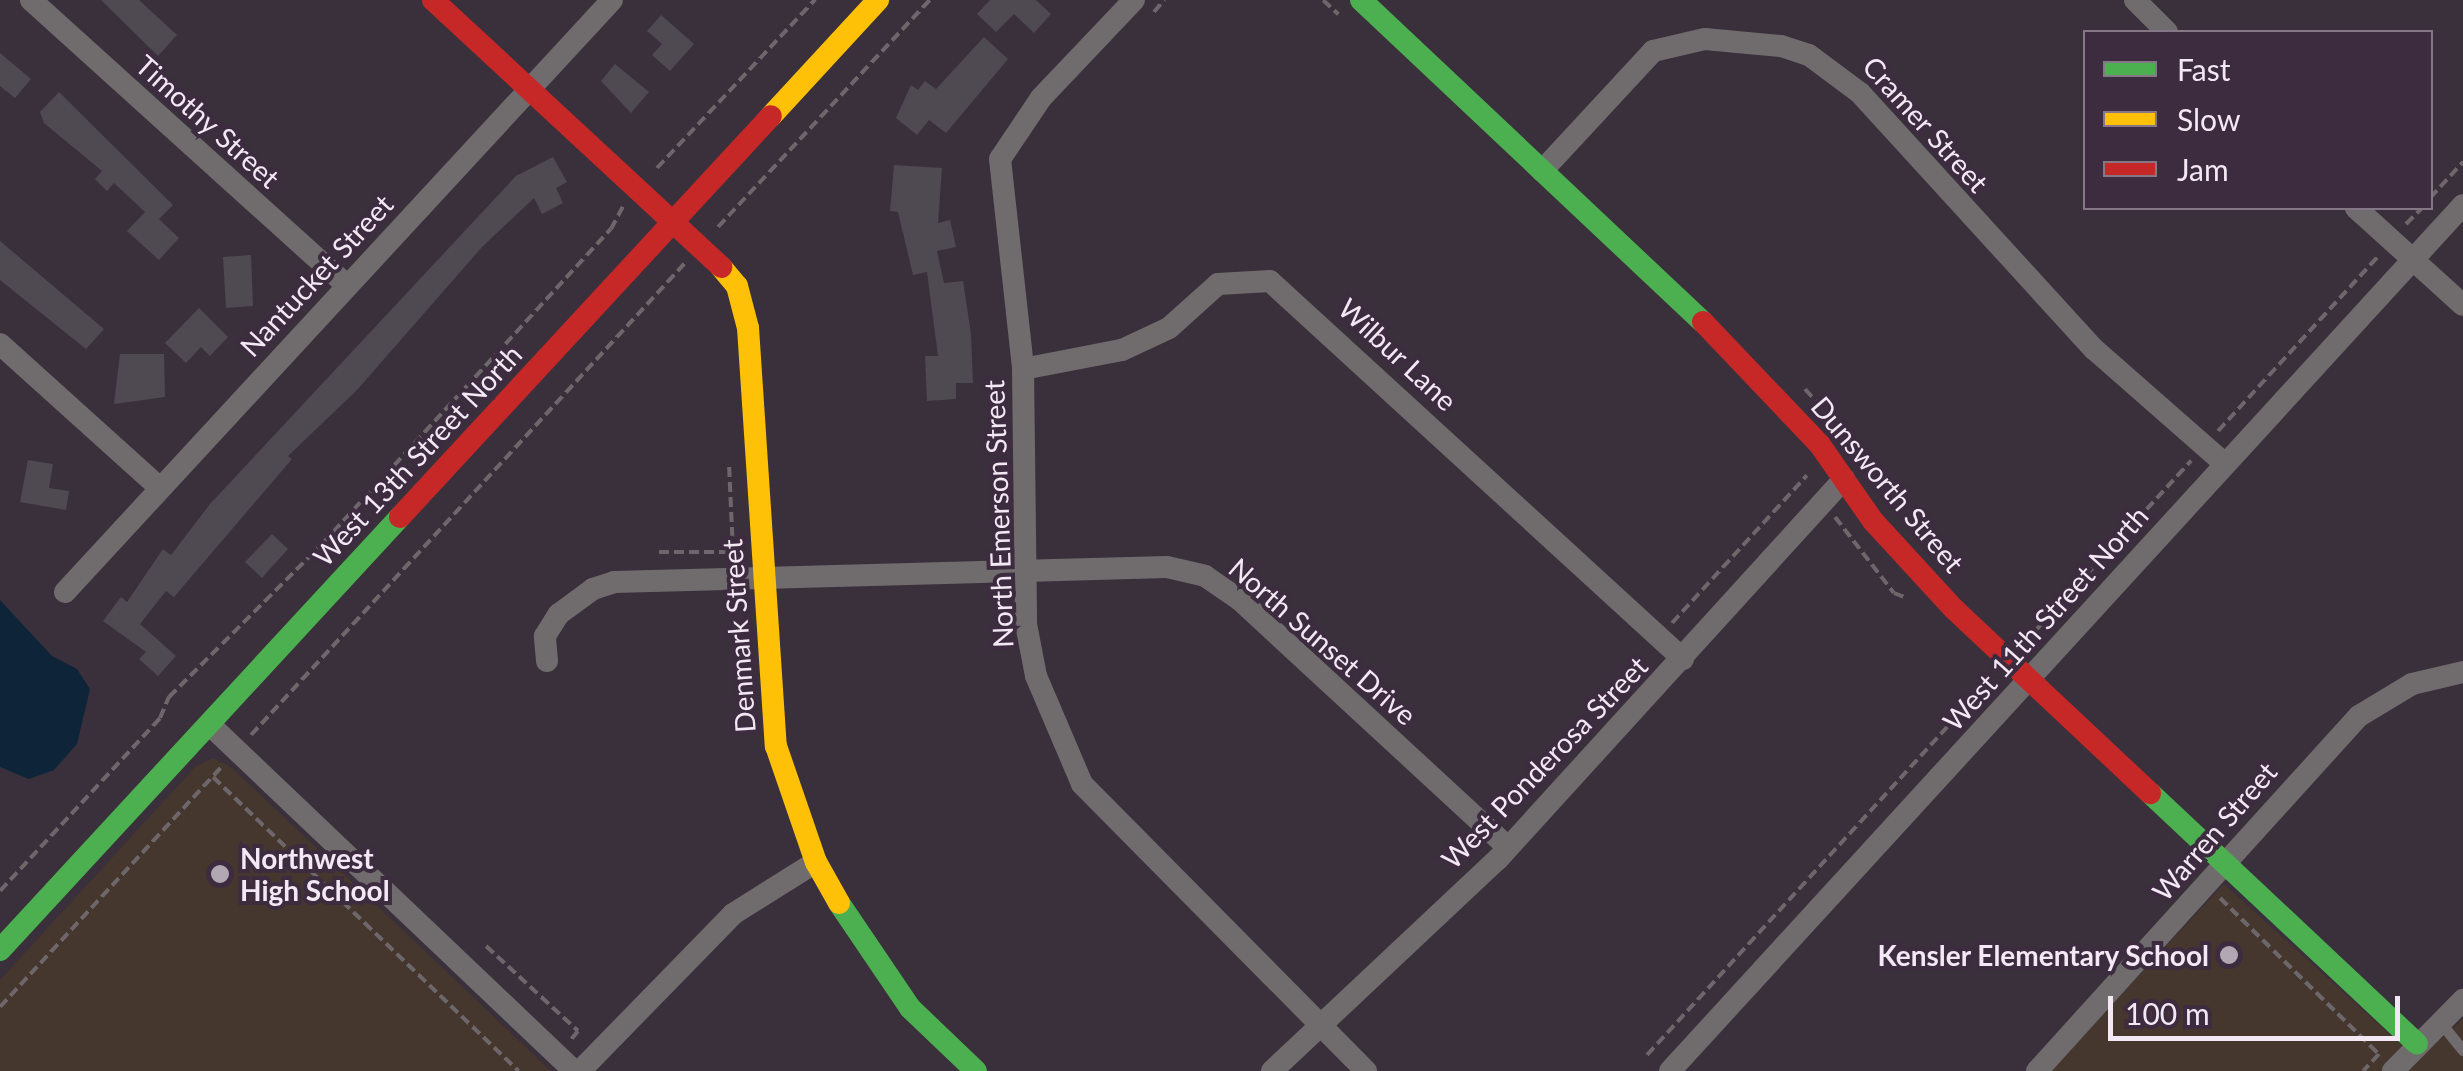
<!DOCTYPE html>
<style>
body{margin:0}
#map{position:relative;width:2463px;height:1071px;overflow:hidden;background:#3a303b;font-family:Lato,sans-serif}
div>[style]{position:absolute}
.education>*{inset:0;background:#45362e}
.water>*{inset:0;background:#0e2439}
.building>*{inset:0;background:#4f4952}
.path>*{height:4px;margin-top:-2px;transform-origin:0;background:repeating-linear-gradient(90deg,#6d676b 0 10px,transparent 0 15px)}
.lane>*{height:11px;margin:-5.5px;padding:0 5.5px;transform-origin:5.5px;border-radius:5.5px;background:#706c6e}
.street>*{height:22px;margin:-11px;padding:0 11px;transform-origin:11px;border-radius:11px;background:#706c6e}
.fast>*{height:22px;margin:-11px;padding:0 11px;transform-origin:11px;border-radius:11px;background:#4caf50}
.slow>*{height:22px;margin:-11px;padding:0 11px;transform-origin:11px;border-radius:11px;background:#ffc107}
.jam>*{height:22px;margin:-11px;padding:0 11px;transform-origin:11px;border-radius:11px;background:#c62828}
.dots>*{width:28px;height:28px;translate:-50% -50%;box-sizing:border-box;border:5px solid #3d2c3f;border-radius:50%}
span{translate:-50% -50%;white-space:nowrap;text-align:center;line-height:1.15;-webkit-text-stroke:8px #3d2c3f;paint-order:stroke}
.street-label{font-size:28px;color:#f3e8f4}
.poi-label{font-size:28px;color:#f3e8f4;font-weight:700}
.left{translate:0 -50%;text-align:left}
.right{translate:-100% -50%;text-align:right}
.legend{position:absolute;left:2083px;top:30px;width:350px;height:180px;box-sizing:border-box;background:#3d2c3f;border:2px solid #867787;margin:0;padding:12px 18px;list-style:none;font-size:30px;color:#f3e8f4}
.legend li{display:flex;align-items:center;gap:20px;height:50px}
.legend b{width:50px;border:2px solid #867787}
.scale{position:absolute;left:2108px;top:996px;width:292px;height:45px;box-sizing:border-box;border:5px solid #f3e8f4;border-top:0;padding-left:12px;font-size:30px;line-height:35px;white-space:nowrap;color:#f3e8f4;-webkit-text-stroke:8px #3d2c3f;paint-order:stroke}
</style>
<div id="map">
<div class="education">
<div style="clip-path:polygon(213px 758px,231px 767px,551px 1071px,0 1071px,0 980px,196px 766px)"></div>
<div style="clip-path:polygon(2224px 884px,2418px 1060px,2463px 1019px,2463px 1071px,2050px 1071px)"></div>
</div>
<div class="water">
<div style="clip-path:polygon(0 600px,52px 656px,77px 669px,90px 689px,77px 744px,54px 770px,29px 779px,0 767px)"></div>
</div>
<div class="building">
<div style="clip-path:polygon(101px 0,139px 0,177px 35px,158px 56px)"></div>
<div style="clip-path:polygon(990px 0,1036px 0,1051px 14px,1034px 33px,1014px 14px,996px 32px,977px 14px)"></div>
<div style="clip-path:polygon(661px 15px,694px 44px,670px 71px,652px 55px,662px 44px,647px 31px)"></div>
<div style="clip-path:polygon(984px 37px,1008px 59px,946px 133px,929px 120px,917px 135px,896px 118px,911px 85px,918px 90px,925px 81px,936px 89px)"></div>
<div style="clip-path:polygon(0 53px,31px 79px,15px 98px,0 86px)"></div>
<div style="clip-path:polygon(615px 64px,649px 92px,631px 113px,601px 81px)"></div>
<div style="clip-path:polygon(59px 92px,173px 205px,159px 219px,179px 238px,159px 260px,127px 231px,145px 212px,114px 183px,107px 191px,95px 179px,102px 171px,44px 123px,40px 112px)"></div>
<div style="clip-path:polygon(553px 157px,567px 182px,556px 188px,563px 203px,542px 214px,534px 198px,482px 247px,357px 390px,288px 456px,292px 459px,174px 597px,166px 591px,140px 624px,176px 656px,158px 676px,139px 659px,146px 652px,103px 621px,121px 597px,127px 602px,163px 549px,171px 555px,210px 504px,516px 176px)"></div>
<div style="clip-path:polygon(894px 165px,942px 168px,938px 223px,950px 220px,956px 247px,937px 251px,944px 283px,963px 281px,971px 334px,973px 383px,956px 383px,956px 399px,927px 401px,925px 356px,938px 356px,927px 272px,913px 275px,898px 212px,890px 211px)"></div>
<div style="clip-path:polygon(0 241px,104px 329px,86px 349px,0 280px)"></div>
<div style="clip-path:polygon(251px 255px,253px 306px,226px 308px,223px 257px)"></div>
<div style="clip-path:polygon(199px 308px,228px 337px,210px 356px,201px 347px,186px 363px,165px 343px)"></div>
<div style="clip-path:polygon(120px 354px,164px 354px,165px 397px,114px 404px)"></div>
<div style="clip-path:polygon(28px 460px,53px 464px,49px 488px,69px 491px,66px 510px,20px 502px)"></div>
<div style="clip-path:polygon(272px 534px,288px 549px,262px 578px,245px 562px)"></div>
</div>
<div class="path">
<div style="left:1323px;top:0;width:21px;rotate:43deg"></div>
<div style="left:1154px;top:12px;width:16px;rotate:-50deg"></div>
<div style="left:657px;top:168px;width:231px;rotate:-46.8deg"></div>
<div style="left:2430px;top:198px;width:49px;rotate:-47.5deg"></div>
<div style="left:2406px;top:224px;width:23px;rotate:-45deg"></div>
<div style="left:718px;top:227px;width:311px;rotate:-47deg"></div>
<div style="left:1805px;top:389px;width:64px;rotate:48.1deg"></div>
<div style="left:2218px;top:431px;width:240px;rotate:-47.5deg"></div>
<div style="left:1835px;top:517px;width:96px;rotate:52.2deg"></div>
<div style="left:1894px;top:593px;width:14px;rotate:21deg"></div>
<div style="left:659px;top:552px;width:74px"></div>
<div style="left:733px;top:552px;width:87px;rotate:-92.6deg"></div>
<div style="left:1672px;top:623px;width:200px;rotate:-47.6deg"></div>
<div style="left:2025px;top:642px;width:246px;rotate:-47.5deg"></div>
<div style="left:251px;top:735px;width:641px;rotate:-47.4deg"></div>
<div style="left:213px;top:777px;width:424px;rotate:43.9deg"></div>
<div style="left:0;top:891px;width:236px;rotate:-47.2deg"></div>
<div style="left:160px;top:718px;width:23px;rotate:-67deg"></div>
<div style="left:169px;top:697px;width:218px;rotate:-45deg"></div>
<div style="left:323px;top:543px;width:426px;rotate:-47.5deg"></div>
<div style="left:611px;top:229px;width:27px;rotate:-62deg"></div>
<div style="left:2220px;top:898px;width:223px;rotate:44.5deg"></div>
<div style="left:2379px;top:1054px;width:23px;rotate:133deg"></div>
<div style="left:486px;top:946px;width:125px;rotate:42.7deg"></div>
<div style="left:578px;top:1031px;width:13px;rotate:129deg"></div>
<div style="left:0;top:1007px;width:330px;rotate:-47.3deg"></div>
<div style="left:1647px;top:1055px;width:511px;rotate:-47.54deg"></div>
</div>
<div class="lane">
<div style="left:2440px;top:1022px;width:36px;rotate:51deg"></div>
</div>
<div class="street">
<div style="left:31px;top:0;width:425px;rotate:42.1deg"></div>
<div style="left:1134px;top:0;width:135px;rotate:133.5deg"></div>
<div style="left:1041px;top:98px;width:73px;rotate:123.9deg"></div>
<div style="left:1000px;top:159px;width:211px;rotate:83.7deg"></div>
<div style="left:1023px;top:369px;width:255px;rotate:89.3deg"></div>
<div style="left:1026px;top:624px;width:53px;rotate:79.1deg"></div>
<div style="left:1036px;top:676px;width:117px;rotate:66.9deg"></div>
<div style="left:1082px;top:784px;width:404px;rotate:45.3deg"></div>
<div style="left:2135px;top:0;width:45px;rotate:45deg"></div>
<div style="left:1542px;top:171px;width:163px;rotate:-47.2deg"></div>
<div style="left:1653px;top:51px;width:53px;rotate:-13deg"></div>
<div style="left:1705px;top:39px;width:76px;rotate:5.3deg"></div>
<div style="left:1781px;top:46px;width:29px;rotate:18deg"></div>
<div style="left:1809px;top:55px;width:64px;rotate:36.7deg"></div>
<div style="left:1860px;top:93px;width:347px;rotate:47.6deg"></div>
<div style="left:2094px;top:349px;width:174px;rotate:41.3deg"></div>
<div style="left:2356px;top:208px;width:144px;rotate:42.2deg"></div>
<div style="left:0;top:344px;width:215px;rotate:42deg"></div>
<div style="left:1023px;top:369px;width:101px;rotate:-10.9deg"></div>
<div style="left:1122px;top:350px;width:52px;rotate:-25.1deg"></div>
<div style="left:1169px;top:328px;width:66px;rotate:-41.9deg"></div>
<div style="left:1218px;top:284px;width:52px;rotate:-3.3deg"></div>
<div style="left:1270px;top:281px;width:560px;rotate:42.47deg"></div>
<div style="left:65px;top:592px;width:806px;rotate:-47.26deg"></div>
<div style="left:547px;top:661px;width:25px;rotate:-95deg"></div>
<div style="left:545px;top:636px;width:26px;rotate:-58deg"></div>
<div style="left:559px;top:614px;width:42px;rotate:-36.3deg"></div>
<div style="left:593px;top:589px;width:22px;rotate:-18deg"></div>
<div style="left:614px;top:582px;width:553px;rotate:-1.55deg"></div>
<div style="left:1167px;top:567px;width:39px;rotate:13deg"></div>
<div style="left:1205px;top:576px;width:42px;rotate:34.4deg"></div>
<div style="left:1240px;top:600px;width:364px;rotate:42.7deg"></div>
<div style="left:209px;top:724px;width:504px;rotate:43.55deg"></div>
<div style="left:580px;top:1071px;width:219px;rotate:-45.7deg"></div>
<div style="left:733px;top:914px;width:98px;rotate:-32.1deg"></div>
<div style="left:1272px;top:1071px;width:310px;rotate:-43.2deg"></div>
<div style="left:1498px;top:859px;width:514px;rotate:-47.68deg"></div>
<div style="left:1670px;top:1071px;width:1174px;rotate:-47.52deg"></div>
<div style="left:2037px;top:1071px;width:479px;rotate:-47.8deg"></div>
<div style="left:2359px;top:716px;width:62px;rotate:-31.1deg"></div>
<div style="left:2412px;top:684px;width:52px;rotate:-13.2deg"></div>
<div style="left:2393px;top:1071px;width:100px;rotate:-45.4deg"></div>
</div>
<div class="fast">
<div style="left:1361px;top:0;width:470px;rotate:43.3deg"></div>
<div style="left:2150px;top:793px;width:366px;rotate:43.2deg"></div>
<div style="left:839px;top:903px;width:127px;rotate:55.9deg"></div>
<div style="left:910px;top:1008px;width:91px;rotate:43.7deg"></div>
<div style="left:0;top:950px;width:589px;rotate:-47.27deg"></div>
</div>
<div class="slow">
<div style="left:771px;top:116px;width:158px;rotate:-47.3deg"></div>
<div style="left:721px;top:267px;width:25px;rotate:50deg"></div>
<div style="left:737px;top:286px;width:43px;rotate:75.3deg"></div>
<div style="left:748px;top:328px;width:419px;rotate:86.2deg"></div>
<div style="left:776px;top:746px;width:123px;rotate:71deg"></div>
<div style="left:816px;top:862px;width:47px;rotate:60.7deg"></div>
</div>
<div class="jam">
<div style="left:433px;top:0;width:393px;rotate:42.8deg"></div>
<div style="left:1703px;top:322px;width:170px;rotate:46.4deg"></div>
<div style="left:1820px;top:445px;width:93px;rotate:55.1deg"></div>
<div style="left:1873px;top:521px;width:120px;rotate:47.4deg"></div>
<div style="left:1954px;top:609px;width:269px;rotate:43.2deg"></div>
<div style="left:400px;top:517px;width:546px;rotate:-47.23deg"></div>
</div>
<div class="dots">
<div style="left:220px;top:874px;background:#b2a8b3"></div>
<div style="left:2229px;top:955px;background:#b2a8b3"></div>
</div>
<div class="street-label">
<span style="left:208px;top:121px;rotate:42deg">Timothy Street</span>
<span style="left:1926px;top:124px;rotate:48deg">Cramer Street</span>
<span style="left:316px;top:275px;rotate:-47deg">Nantucket Street</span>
<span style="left:1398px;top:354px;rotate:43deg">Wilbur Lane</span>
<span style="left:417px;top:455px;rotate:-47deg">West 13th Street North</span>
<span style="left:1888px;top:484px;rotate:50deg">Dunsworth Street</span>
<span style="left:998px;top:514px;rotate:-92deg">North Emerson Street</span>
<span style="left:2045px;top:618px;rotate:-48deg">West 11th Street North</span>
<span style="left:738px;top:636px;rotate:-94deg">Denmark Street</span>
<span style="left:1323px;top:641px;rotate:41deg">North Sunset Drive</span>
<span style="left:1544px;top:762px;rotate:-46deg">West Ponderosa Street</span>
<span style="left:2214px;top:831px;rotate:-49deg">Warren Street</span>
</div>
<div class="poi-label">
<span class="left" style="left:240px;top:874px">Northwest<br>High School</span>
<span class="right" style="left:2209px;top:955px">Kensler Elementary School</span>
</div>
<ul class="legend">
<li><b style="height:12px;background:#4caf50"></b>Fast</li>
<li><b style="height:12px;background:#ffc107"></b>Slow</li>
<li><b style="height:12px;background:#c62828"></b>Jam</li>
</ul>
<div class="scale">100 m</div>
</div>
